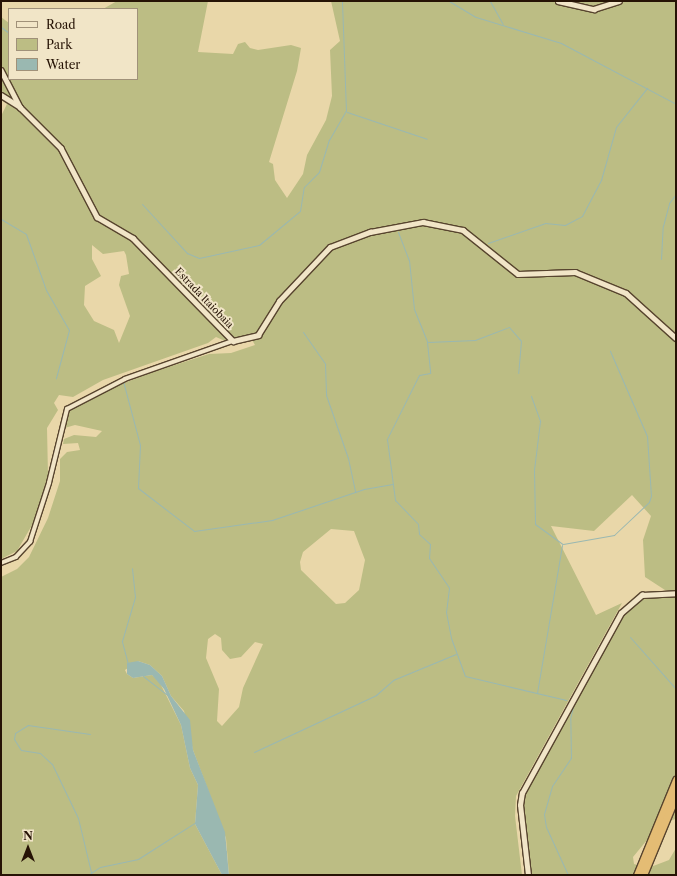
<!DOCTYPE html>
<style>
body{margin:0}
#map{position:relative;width:677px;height:876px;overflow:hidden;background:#e9d7a9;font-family:"Libre Caslon Text",serif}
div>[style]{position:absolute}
.green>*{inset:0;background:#bcbd84}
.water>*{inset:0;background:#9ab8b1}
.stream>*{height:1px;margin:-0.5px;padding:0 0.5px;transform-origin:0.5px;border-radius:0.5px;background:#9ab8b1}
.roads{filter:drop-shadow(1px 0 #57442e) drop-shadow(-1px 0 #57442e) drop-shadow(0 1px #57442e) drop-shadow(0 -1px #57442e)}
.minor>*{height:3.5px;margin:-1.75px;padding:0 1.75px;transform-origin:1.75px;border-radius:1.75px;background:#f1e5c7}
.tertiary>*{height:4.5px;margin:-2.25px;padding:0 2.25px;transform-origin:2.25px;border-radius:2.25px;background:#f1e5c7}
.motorway>*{height:7px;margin:-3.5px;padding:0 3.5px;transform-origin:3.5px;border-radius:3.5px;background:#e4bc74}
span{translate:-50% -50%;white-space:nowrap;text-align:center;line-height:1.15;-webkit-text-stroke:4px #f1e5c7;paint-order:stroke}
.street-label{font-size:10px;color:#261305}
.frame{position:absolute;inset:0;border:2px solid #261305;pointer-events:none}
.legend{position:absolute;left:8px;top:8px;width:130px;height:72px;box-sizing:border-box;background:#f1e5c7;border:1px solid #a09179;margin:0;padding:5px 7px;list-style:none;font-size:12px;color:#261305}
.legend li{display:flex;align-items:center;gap:8px;height:20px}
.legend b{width:20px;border:1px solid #a09179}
.north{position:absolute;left:8px;top:828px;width:40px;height:40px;-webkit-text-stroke:3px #f1e5c7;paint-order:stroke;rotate:0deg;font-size:11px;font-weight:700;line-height:16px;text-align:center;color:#261305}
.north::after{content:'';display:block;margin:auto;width:14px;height:18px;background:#261305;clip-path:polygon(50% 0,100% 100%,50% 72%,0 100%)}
</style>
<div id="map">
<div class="green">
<div style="clip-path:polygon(evenodd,117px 1px,208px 1px,198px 52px,233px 54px,238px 44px,245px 42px,250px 48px,258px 50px,291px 45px,301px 48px,297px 71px,269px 162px,273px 164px,275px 180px,287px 198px,303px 174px,307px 155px,326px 120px,332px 96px,330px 50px,340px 41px,331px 1px,676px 1px,676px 592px,665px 590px,645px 577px,643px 540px,651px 516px,632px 495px,594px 531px,551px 526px,596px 615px,622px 603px,516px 796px,515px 816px,522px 875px,229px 875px,226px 838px,193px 750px,184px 711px,171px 696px,162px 676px,150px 665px,138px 661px,125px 670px,127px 674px,133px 678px,152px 675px,159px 681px,181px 725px,190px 768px,198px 785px,195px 824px,222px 875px,1px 875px,1px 577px,17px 569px,29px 557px,48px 518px,60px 481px,60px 459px,67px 452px,80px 450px,78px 443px,63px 444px,64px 439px,74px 435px,96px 437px,102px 431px,75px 425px,61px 429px,62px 415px,95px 394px,153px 372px,209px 354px,231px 353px,255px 345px,251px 338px,232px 344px,216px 337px,208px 343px,103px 380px,73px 397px,59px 395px,54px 403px,58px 410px,47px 428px,48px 475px,35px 520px,17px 551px,1px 559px,1px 116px,7px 104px,1px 100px,1px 17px,9px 23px,9px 79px,137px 79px,137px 9px,103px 9px,117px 1px,92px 245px,103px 254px,124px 251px,126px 255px,129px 274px,121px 276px,119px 285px,130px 316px,119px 343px,114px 330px,94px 321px,84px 305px,85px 286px,101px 276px,92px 259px,92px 245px,117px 1px,331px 529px,354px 531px,365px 560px,359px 590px,345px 603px,336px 604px,301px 570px,300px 562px,303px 552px,331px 529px,117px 1px,215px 634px,221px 638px,222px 650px,230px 659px,241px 657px,255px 642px,263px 644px,243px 688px,239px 707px,222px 726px,217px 721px,219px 689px,206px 658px,208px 639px,215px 634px)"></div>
<div style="clip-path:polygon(660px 595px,676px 597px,676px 819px,661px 823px,633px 857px,634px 864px,648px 868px,669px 860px,676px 848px,676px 875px,528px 875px,522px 798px,626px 608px,644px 596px)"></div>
</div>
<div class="water">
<div style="clip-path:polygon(138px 661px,150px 665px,162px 676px,171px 696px,190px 720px,193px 750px,225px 832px,229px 875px,222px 875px,195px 824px,198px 785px,190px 768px,181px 725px,164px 689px,152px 675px,133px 678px,127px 674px,127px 663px)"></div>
</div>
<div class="stream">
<div style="left:449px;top:1px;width:31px;rotate:31deg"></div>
<div style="left:476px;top:17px;width:89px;rotate:17deg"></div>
<div style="left:561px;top:43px;width:130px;rotate:27.9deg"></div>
<div style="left:490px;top:1px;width:26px;rotate:61deg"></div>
<div style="left:1px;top:27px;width:10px;rotate:37deg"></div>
<div style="left:347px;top:112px;width:84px;rotate:18.6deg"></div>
<div style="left:142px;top:204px;width:67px;rotate:47.4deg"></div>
<div style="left:187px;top:253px;width:13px;rotate:23deg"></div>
<div style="left:199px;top:258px;width:61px;rotate:-12.2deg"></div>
<div style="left:259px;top:245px;width:53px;rotate:-39.7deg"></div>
<div style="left:300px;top:211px;width:24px;rotate:-81deg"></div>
<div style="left:304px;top:187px;width:21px;rotate:-45deg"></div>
<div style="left:319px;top:172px;width:34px;rotate:-73deg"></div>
<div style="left:329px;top:140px;width:34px;rotate:-60deg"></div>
<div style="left:346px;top:111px;width:110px;rotate:-92.1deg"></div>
<div style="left:1px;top:219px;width:29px;rotate:31deg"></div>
<div style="left:26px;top:234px;width:59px;rotate:70.3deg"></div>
<div style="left:46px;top:290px;width:46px;rotate:60.1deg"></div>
<div style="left:69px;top:330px;width:50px;rotate:105.2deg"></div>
<div style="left:398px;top:232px;width:30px;rotate:69deg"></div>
<div style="left:409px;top:260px;width:49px;rotate:84.2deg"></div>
<div style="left:414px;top:309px;width:35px;rotate:68deg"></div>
<div style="left:427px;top:342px;width:31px;rotate:84deg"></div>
<div style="left:430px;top:373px;width:11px;rotate:170deg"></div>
<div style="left:419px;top:375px;width:72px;rotate:116.6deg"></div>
<div style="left:387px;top:439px;width:62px;rotate:82.5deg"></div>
<div style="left:395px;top:500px;width:33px;rotate:46deg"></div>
<div style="left:418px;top:524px;width:10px;rotate:84deg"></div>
<div style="left:419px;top:534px;width:15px;rotate:42deg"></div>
<div style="left:430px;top:544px;width:14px;rotate:94deg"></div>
<div style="left:429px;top:558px;width:36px;rotate:56deg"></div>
<div style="left:449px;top:588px;width:24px;rotate:97deg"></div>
<div style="left:446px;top:612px;width:26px;rotate:79deg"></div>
<div style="left:451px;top:638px;width:40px;rotate:69.8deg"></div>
<div style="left:465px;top:676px;width:104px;rotate:13.4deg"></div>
<div style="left:488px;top:243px;width:60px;rotate:-19.3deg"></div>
<div style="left:545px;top:223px;width:20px;rotate:6deg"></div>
<div style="left:565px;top:225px;width:19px;rotate:-28deg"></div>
<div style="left:582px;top:216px;width:41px;rotate:-62.2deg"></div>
<div style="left:601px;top:180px;width:55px;rotate:-74.2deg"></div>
<div style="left:616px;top:127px;width:50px;rotate:-51.5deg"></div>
<div style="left:661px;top:259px;width:33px;rotate:-87deg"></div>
<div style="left:663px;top:226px;width:24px;rotate:-75deg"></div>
<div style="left:669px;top:203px;width:11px;rotate:-52deg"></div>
<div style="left:303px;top:332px;width:39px;rotate:55deg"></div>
<div style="left:325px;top:364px;width:31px;rotate:88deg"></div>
<div style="left:326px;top:395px;width:67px;rotate:70.8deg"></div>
<div style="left:348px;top:458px;width:35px;rotate:78deg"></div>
<div style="left:428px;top:342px;width:47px;rotate:-2.4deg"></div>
<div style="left:475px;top:340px;width:36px;rotate:-21deg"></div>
<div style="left:509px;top:327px;width:18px;rotate:49deg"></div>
<div style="left:521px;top:341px;width:32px;rotate:95deg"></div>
<div style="left:123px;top:381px;width:66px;rotate:75.1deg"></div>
<div style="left:140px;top:445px;width:43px;rotate:92.7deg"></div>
<div style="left:138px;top:488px;width:71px;rotate:37.5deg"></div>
<div style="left:194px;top:531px;width:79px;rotate:-8deg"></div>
<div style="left:272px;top:520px;width:97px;rotate:-18.6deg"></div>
<div style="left:364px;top:489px;width:29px;rotate:-10deg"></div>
<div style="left:531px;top:396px;width:27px;rotate:70deg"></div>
<div style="left:540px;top:421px;width:49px;rotate:97deg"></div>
<div style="left:534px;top:470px;width:54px;rotate:88.9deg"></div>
<div style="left:535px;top:524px;width:34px;rotate:36deg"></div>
<div style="left:563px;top:544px;width:52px;rotate:-10deg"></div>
<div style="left:614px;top:535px;width:48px;rotate:-43.3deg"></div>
<div style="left:649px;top:502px;width:6px;rotate:-72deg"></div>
<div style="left:651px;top:496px;width:60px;rotate:-93.8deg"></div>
<div style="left:647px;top:436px;width:93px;rotate:-113.5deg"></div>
<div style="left:630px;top:637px;width:69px;rotate:48.5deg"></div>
<div style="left:128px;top:664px;width:24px;rotate:-105deg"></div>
<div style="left:122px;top:641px;width:46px;rotate:-73.5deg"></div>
<div style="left:135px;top:597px;width:29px;rotate:-96deg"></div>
<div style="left:143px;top:676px;width:31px;rotate:38deg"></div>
<div style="left:537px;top:693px;width:150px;rotate:-80.4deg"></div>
<div style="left:90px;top:734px;width:63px;rotate:-171.7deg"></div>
<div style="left:28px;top:725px;width:15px;rotate:148deg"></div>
<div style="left:15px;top:733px;width:6px;rotate:99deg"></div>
<div style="left:14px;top:739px;width:13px;rotate:58deg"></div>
<div style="left:21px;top:750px;width:19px;rotate:9deg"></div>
<div style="left:40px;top:753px;width:16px;rotate:43deg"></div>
<div style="left:52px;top:764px;width:60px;rotate:64.3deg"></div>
<div style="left:78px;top:818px;width:56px;rotate:76.5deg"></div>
<div style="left:254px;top:752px;width:135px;rotate:-25deg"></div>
<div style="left:376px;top:695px;width:23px;rotate:-41deg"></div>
<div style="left:393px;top:680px;width:68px;rotate:-22.4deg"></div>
<div style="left:225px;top:862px;width:11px;rotate:-85deg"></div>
<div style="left:88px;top:875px;width:14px;rotate:-34deg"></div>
<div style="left:100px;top:867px;width:39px;rotate:-12deg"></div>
<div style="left:138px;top:859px;width:69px;rotate:-32.5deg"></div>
<div style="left:568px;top:875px;width:53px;rotate:-114.6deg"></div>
<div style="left:546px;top:827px;width:13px;rotate:-99deg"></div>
<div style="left:544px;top:814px;width:29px;rotate:-74deg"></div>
<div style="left:552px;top:786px;width:34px;rotate:-56deg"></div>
<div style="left:571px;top:758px;width:39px;rotate:-91deg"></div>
<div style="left:570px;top:719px;width:16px;rotate:-76deg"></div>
</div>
<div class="roads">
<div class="minor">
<div style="left:1px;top:563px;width:16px;rotate:-22deg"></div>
<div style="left:16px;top:557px;width:21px;rotate:-47deg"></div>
<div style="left:30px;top:542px;width:62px;rotate:-72.1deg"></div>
<div style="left:49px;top:483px;width:76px;rotate:-76.3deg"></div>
<div style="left:67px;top:409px;width:65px;rotate:-27.3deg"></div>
<div style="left:125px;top:379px;width:114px;rotate:-19.4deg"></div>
</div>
<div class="tertiary">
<div style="left:558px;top:1px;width:37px;rotate:13deg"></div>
<div style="left:594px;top:9px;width:26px;rotate:-18deg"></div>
<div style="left:1px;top:70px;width:42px;rotate:62.8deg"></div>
<div style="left:1px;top:95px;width:22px;rotate:32deg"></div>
<div style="left:20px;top:107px;width:58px;rotate:45deg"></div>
<div style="left:61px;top:148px;width:78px;rotate:62.4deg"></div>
<div style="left:97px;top:217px;width:42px;rotate:30.3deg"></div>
<div style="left:133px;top:238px;width:144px;rotate:45.8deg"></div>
<div style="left:233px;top:341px;width:26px;rotate:-13deg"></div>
<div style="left:258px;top:335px;width:40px;rotate:-58deg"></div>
<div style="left:279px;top:301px;width:74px;rotate:-46.6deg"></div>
<div style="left:330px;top:247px;width:43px;rotate:-20.6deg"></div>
<div style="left:370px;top:232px;width:54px;rotate:-10.7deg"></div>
<div style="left:423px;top:222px;width:41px;rotate:11.3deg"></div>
<div style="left:463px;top:230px;width:70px;rotate:38.7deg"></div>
<div style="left:518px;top:274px;width:57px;rotate:-2deg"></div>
<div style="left:575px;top:272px;width:55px;rotate:22.4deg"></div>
<div style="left:626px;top:293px;width:67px;rotate:42deg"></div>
<div style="left:528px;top:875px;width:70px;rotate:-96.5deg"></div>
<div style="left:520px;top:805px;width:12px;rotate:-81deg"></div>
<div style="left:522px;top:793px;width:205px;rotate:-61.2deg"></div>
<div style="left:621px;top:613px;width:28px;rotate:-41deg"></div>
<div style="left:642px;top:595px;width:34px;rotate:-3deg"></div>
</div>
<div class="motorway">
<div style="left:637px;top:875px;width:103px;rotate:-67.7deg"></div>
<div style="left:643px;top:875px;width:87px;rotate:-67.6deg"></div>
</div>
</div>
<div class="street-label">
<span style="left:204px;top:298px;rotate:46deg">Estrada Itaiobaia</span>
</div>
<div class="frame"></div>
<ul class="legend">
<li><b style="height:5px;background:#f1e5c7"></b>Road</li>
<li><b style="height:11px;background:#bcbd84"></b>Park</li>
<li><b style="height:11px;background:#9ab8b1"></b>Water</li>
</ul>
<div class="north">N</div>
</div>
